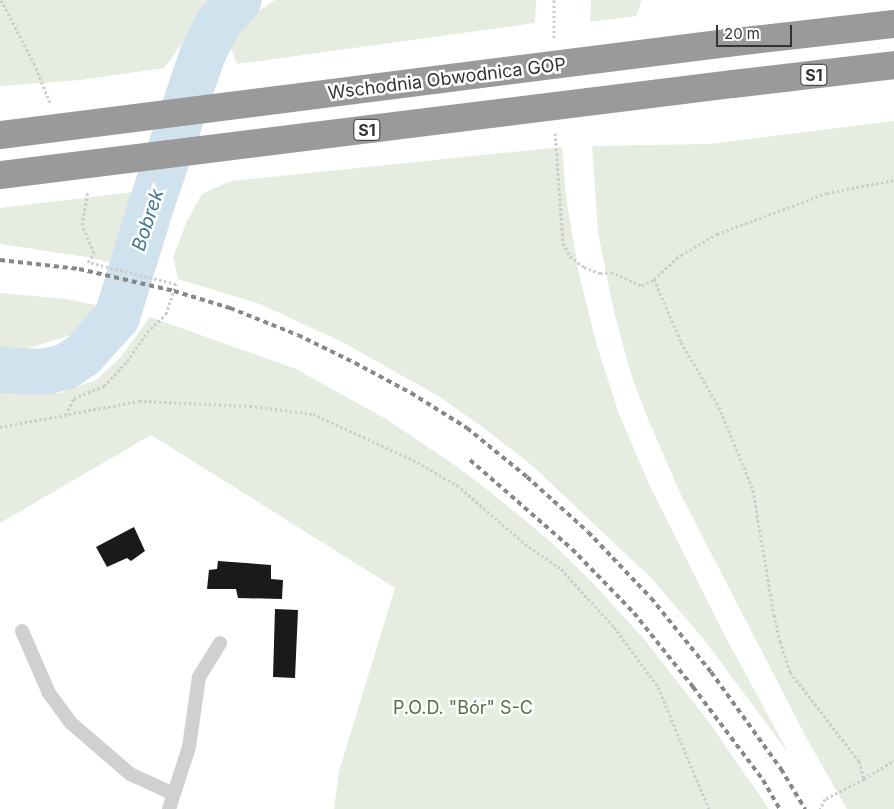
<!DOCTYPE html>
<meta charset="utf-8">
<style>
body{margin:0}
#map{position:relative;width:894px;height:809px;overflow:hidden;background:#fff;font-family:Inter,sans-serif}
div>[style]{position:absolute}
.green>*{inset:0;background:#e6ecdf}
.river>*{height:46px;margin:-23px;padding:0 23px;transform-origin:23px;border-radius:23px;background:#cfe2ee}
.building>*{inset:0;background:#1a1a1a}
.path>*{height:3px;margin-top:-1.5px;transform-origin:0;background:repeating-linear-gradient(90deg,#cdcdcd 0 2.5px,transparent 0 5px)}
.service>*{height:14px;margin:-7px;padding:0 7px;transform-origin:7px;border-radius:7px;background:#d0d0d0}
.motorway>*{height:28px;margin:-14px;padding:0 14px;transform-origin:14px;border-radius:14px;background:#9a9a9a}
.rail>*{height:4px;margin-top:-2px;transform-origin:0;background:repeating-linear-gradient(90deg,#888 0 5px,transparent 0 9px)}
.motorway-bridge>*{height:28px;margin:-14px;padding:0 14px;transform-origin:14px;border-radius:14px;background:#9a9a9a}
span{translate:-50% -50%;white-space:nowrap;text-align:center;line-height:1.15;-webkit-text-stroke:5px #fff;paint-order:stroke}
.shield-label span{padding:1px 4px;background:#fff;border:1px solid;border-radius:4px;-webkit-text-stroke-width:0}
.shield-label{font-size:16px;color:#333;font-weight:700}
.street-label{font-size:18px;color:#333}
.park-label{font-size:18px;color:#56703f}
.water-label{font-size:19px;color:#3f7597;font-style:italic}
.scale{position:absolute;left:716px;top:25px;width:76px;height:22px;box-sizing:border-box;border:2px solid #333;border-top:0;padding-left:6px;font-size:15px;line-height:18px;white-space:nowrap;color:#333;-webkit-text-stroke:4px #fff;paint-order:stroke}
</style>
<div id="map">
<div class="green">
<div style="clip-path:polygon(0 0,214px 0,164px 68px,80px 80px,0 86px)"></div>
<div style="clip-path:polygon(275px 0,536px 0,535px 23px,237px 64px,229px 43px,250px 17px)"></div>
<div style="clip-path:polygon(591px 0,642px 0,636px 16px,590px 22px)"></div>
<div style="clip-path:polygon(894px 121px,894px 809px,847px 809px,807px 739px,681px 495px,648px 419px,631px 374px,614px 312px,598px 232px,592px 146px,709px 144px)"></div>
<div style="clip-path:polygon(562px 147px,566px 197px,579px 274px,597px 346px,619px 414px,648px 482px,724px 634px,789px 754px,705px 641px,652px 579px,535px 468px,489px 432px,440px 397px,342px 342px,260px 304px,178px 279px,173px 257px,187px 221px,202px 194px,231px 181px)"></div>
<div style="clip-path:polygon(140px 191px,117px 264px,87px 257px,0 244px,0 208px)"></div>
<div style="clip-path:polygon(0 293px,66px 299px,100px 306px,82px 332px,22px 350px,0 349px)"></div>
<div style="clip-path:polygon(150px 317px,296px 369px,386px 419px,456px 466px,489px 491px,550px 541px,593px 583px,644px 639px,708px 721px,769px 809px,334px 809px,339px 771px,395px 588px,151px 435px,0 523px,0 391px,60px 393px,96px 380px,120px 358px)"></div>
</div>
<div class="river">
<div style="left:0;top:370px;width:43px;rotate:2.7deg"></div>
<div style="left:43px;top:372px;width:23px;rotate:-13deg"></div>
<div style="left:65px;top:367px;width:22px;rotate:-34deg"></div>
<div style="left:83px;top:355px;width:51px;rotate:-48.2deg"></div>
<div style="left:117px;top:317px;width:116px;rotate:-73deg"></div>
<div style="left:151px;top:206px;width:158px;rotate:-71.2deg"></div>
<div style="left:202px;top:56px;width:34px;rotate:-64deg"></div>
<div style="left:217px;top:25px;width:33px;rotate:-49deg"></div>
</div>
<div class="building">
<div style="clip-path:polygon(134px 527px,145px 551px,131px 561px,127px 558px,107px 567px,96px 547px)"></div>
<div style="clip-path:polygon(218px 561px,271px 565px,271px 579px,283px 580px,282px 599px,238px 598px,236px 589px,207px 589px,209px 570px,217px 569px)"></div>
<div style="clip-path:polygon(275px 609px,298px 610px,295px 678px,273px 677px)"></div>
</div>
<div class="path">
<div style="left:1px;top:0;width:71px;rotate:62.4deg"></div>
<div style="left:34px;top:63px;width:43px;rotate:68.2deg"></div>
<div style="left:554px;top:0;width:39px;rotate:90deg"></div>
<div style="left:555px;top:133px;width:110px;rotate:85.8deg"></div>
<div style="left:563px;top:243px;width:15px;rotate:62deg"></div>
<div style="left:570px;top:256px;width:18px;rotate:38deg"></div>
<div style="left:584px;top:267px;width:17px;rotate:21deg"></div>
<div style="left:600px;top:273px;width:11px;rotate:-5deg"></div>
<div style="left:611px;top:272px;width:34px;rotate:24deg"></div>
<div style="left:642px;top:286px;width:14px;rotate:-30deg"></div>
<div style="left:654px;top:279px;width:36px;rotate:-42deg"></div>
<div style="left:681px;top:255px;width:42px;rotate:-30.3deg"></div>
<div style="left:717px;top:234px;width:117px;rotate:-20.4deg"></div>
<div style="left:827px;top:193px;width:68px;rotate:-11deg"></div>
<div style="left:654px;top:279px;width:69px;rotate:66.8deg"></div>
<div style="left:681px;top:342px;width:75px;rotate:59.7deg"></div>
<div style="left:719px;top:407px;width:90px;rotate:67.7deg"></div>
<div style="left:753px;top:490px;width:127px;rotate:80.5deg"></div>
<div style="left:774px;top:615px;width:27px;rotate:77deg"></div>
<div style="left:780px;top:641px;width:33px;rotate:72deg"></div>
<div style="left:790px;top:672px;width:113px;rotate:52.2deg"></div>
<div style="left:859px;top:761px;width:19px;rotate:74deg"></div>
<div style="left:864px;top:779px;width:44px;rotate:152.9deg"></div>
<div style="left:825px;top:799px;width:11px;rotate:117deg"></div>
<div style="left:66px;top:415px;width:19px;rotate:-65deg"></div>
<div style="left:74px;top:398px;width:32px;rotate:-22deg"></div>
<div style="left:104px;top:386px;width:34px;rotate:-47deg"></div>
<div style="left:127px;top:361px;width:35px;rotate:-55deg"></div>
<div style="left:147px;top:332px;width:26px;rotate:-43deg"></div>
<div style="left:166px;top:314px;width:32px;rotate:-72deg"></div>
<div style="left:176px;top:284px;width:91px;rotate:-166deg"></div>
<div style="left:88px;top:262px;width:11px;rotate:-56deg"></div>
<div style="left:94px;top:253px;width:30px;rotate:-113deg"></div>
<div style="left:82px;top:225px;width:35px;rotate:-80deg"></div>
<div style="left:0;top:427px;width:141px;rotate:-10.6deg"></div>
<div style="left:139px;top:401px;width:111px;rotate:2.6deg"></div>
<div style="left:250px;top:406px;width:64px;rotate:7.2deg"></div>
<div style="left:313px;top:414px;width:110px;rotate:24.7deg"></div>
<div style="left:413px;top:460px;width:51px;rotate:29.6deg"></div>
<div style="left:457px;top:485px;width:90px;rotate:40.9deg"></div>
<div style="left:525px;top:544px;width:44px;rotate:34.8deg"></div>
<div style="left:561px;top:569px;width:79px;rotate:47.6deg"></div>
<div style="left:614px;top:627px;width:74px;rotate:53.7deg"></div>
<div style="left:658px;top:687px;width:132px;rotate:67.3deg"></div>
<div style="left:864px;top:779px;width:36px;rotate:-32deg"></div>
</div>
<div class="service">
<div style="left:22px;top:631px;width:68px;rotate:66.5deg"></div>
<div style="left:49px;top:693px;width:37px;rotate:54deg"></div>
<div style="left:71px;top:723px;width:78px;rotate:40.8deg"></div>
<div style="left:130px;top:774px;width:48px;rotate:24.4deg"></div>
<div style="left:169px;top:809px;width:65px;rotate:-72.1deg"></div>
<div style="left:189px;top:747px;width:71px;rotate:-81.9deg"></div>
<div style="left:199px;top:677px;width:40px;rotate:-58deg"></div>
</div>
<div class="motorway">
<div style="left:727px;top:43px;width:168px;rotate:-6.5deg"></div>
<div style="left:733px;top:84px;width:162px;rotate:-6.7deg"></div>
</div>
<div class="rail">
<div style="left:0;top:260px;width:80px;rotate:6.5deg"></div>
<div style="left:79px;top:269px;width:98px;rotate:13deg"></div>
<div style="left:174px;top:291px;width:59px;rotate:16.9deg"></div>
<div style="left:230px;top:308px;width:73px;rotate:21.7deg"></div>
<div style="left:298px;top:335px;width:64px;rotate:26.2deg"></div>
<div style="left:355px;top:363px;width:64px;rotate:28.2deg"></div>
<div style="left:411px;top:393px;width:66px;rotate:32deg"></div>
<div style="left:467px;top:428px;width:77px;rotate:39.2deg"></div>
<div style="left:527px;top:477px;width:82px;rotate:42deg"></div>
<div style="left:588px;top:532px;width:91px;rotate:46.3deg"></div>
<div style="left:651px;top:598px;width:95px;rotate:51deg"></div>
<div style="left:711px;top:672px;width:120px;rotate:54.2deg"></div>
<div style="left:781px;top:769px;width:47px;rotate:59deg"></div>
<div style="left:470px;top:460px;width:135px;rotate:41.1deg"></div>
<div style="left:572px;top:549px;width:89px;rotate:45.9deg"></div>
<div style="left:634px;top:613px;width:95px;rotate:51.4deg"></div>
<div style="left:693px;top:687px;width:116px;rotate:53deg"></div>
<div style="left:763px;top:780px;width:34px;rotate:60deg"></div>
</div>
<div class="motorway-bridge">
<div style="left:0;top:135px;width:733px;rotate:-7.21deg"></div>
<div style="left:0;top:175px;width:739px;rotate:-7.08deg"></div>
</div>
<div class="shield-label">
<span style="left:814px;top:75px">S1</span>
<span style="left:367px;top:130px">S1</span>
</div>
<div class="street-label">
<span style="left:447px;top:79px;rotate:-7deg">Wschodnia Obwodnica GOP</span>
</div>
<div class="park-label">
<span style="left:463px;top:708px">P.O.D. "Bór" S-C</span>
</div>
<div class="water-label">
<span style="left:148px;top:220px;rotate:-72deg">Bobrek</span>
</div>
<div class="scale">20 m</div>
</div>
